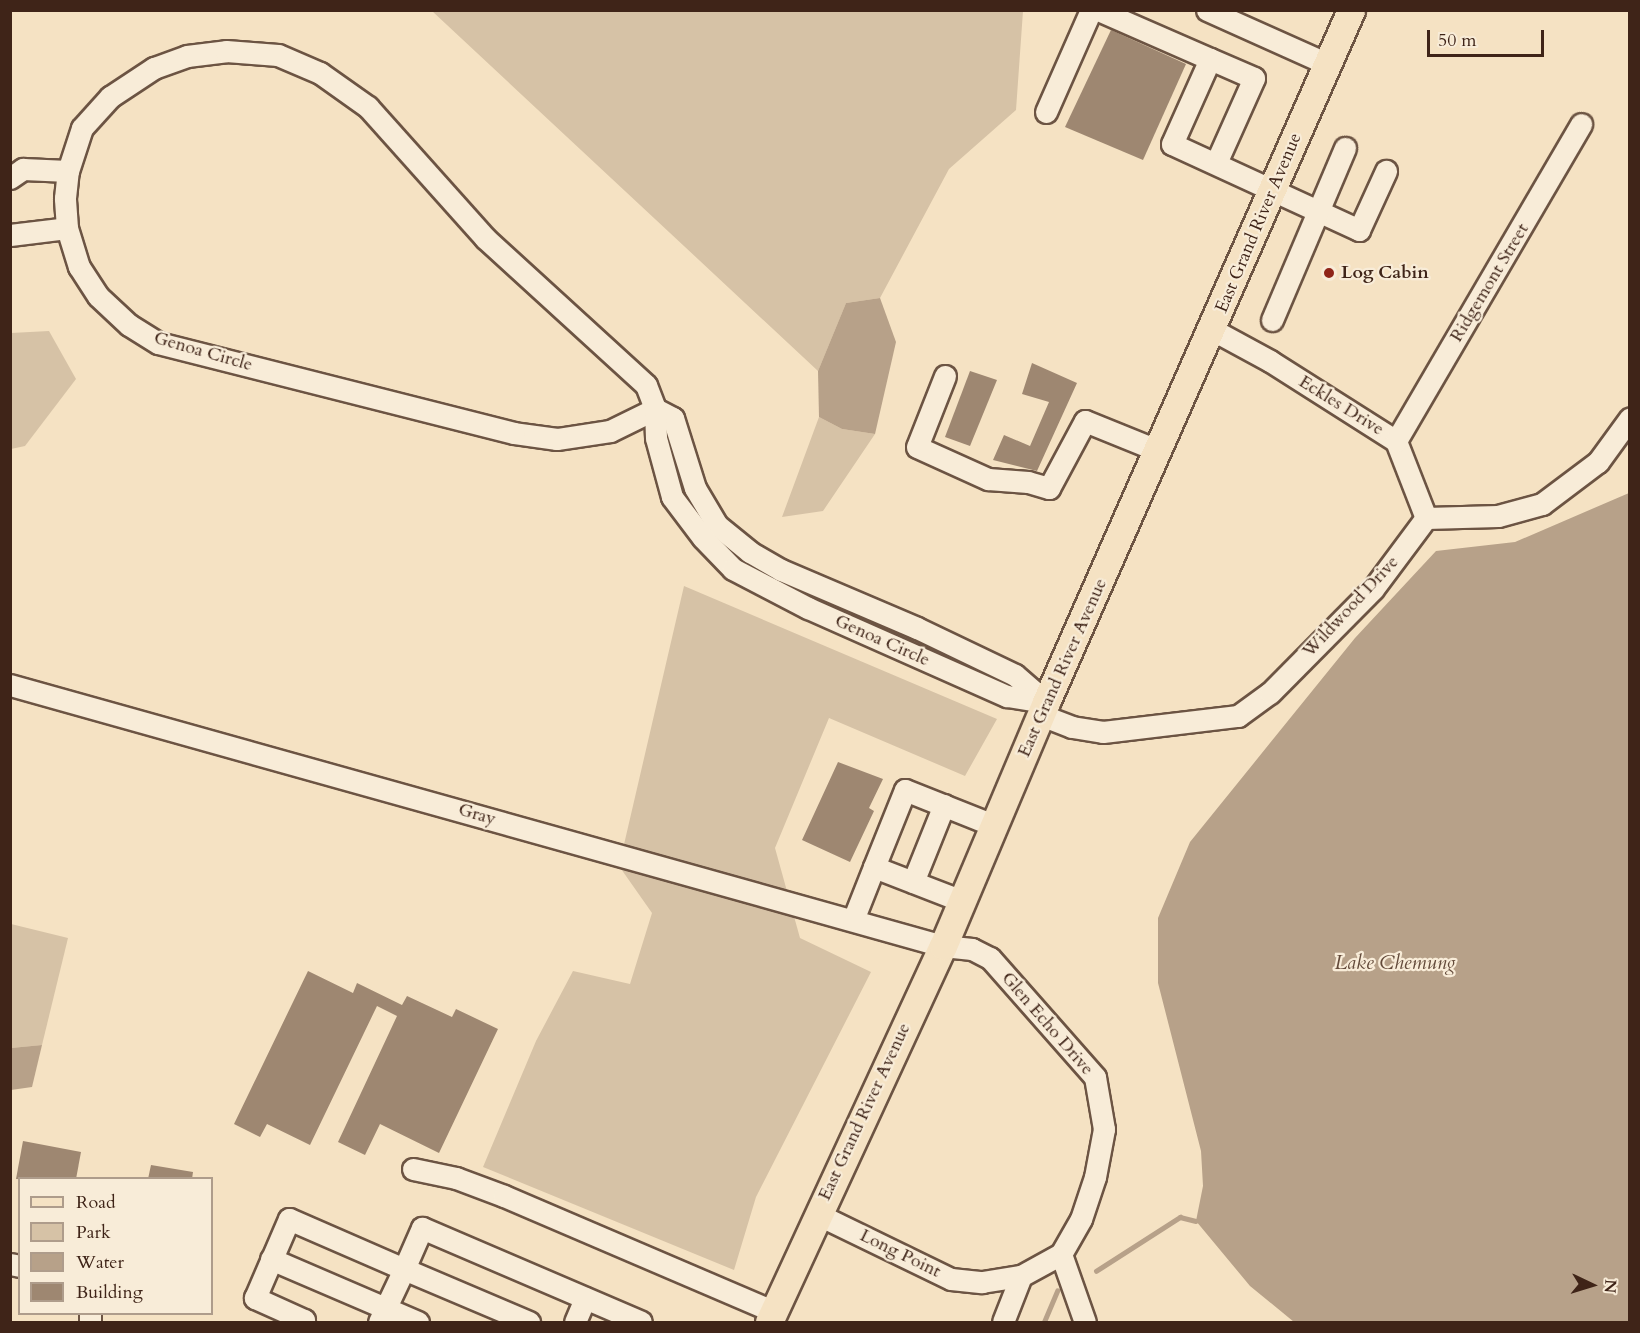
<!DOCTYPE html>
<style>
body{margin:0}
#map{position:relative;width:1640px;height:1333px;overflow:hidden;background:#f5e2c3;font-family:Cardo,serif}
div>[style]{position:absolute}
.green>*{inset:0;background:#d6c2a6}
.water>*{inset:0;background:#b7a189}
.stream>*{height:4.5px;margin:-2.25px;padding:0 2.25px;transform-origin:2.25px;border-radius:2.25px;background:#b7a189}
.building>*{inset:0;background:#9e8771}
.roads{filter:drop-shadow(2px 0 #6c5443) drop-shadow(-2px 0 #6c5443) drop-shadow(0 2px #6c5443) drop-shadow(0 -2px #6c5443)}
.minor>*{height:21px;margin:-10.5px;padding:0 10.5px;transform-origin:10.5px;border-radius:10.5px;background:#f8ecd8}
.major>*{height:27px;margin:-13.5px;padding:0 13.5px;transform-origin:13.5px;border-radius:13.5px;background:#f5e2c3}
.dots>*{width:16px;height:16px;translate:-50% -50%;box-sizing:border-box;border:3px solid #f8ecd8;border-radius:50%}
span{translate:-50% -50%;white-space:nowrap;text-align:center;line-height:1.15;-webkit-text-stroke:4.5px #f8ecd8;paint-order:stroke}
.street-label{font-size:18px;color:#3f2418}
.poi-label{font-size:18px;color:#3f2418;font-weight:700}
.left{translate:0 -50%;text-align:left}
.water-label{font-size:20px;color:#634a3a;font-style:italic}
.frame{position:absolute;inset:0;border:12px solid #3f2418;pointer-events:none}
.legend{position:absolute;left:18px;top:1177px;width:195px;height:138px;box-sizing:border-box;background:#f8ecd8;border:2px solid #ae9c8b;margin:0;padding:8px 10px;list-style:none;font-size:18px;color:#3f2418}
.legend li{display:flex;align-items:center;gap:12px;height:30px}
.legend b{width:30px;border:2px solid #ae9c8b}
.north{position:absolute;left:1562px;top:1255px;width:60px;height:60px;-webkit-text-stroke:4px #f8ecd8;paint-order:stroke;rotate:94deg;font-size:16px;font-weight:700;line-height:24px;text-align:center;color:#3f2418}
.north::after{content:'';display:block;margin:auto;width:21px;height:27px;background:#3f2418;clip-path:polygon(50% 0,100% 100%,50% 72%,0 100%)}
.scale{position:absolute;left:1427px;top:30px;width:117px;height:27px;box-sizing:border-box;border:3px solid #3f2418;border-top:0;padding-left:8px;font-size:18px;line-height:21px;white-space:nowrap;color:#3f2418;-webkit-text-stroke:4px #f8ecd8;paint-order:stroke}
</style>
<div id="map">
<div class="green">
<div style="clip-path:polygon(432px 11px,1023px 11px,1016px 110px,949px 169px,880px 298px,846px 303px,818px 371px)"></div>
<div style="clip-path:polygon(49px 331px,76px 379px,25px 446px,11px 449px,11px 333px)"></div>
<div style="clip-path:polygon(819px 417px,842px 429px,875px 434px,823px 511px,782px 517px)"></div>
<div style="clip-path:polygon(684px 586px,997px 719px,965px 776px,829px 718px,775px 848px,800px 938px,871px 972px,756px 1197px,734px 1270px,483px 1167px,536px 1041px,573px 971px,630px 984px,652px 913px,619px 866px)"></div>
<div style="clip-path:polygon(11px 924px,68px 938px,42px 1045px,11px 1048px)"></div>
</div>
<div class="water">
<div style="clip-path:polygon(880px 298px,896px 342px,875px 434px,842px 429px,819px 417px,818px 371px,846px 303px)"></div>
<div style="clip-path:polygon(1629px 493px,1629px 1322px,1294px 1322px,1250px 1286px,1196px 1221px,1203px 1186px,1201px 1151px,1158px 983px,1158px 918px,1190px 842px,1355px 638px,1436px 551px,1515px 542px)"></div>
<div style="clip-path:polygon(42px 1045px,32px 1087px,11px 1090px,11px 1048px)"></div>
</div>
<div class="stream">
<div style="left:1096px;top:1271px;width:100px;rotate:-32.7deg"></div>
<div style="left:1180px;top:1217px;width:16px;rotate:14deg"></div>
<div style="left:1044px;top:1322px;width:34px;rotate:-67deg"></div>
</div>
<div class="building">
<div style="clip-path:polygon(1111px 30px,1186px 64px,1143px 160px,1065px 127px)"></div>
<div style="clip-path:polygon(1032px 363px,1077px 383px,1037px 471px,993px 460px,1004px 435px,1030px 446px,1049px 402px,1022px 394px)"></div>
<div style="clip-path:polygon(970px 371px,997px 380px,970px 446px,945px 437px)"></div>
<div style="clip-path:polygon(838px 762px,883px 779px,869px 808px,874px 811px,850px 862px,802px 840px)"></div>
<div style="clip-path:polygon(308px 971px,353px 993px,357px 983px,402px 1005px,407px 996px,452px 1017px,456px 1009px,498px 1029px,439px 1153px,380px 1124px,365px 1155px,338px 1142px,397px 1016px,377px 1006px,310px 1145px,267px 1124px,260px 1137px,234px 1124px)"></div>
<div style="clip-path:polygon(23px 1141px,81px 1152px,76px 1179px,16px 1179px)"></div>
<div style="clip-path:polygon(151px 1165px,193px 1172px,192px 1179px,148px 1179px)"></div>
</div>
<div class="roads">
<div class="minor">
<div style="left:1098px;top:10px;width:122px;rotate:23.6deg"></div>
<div style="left:1207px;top:10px;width:133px;rotate:24.1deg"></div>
<div style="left:1046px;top:112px;width:111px;rotate:-66.2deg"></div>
<div style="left:1216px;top:163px;width:93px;rotate:-65.9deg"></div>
<div style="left:1254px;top:78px;width:48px;rotate:-156.6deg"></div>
<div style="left:1210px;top:59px;width:93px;rotate:114.1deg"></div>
<div style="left:1172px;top:144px;width:206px;rotate:24.7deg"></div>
<div style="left:1359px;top:230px;width:65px;rotate:-65.4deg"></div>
<div style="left:10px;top:178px;width:16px;rotate:-35deg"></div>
<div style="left:23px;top:169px;width:45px;rotate:2.5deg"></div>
<div style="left:10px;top:235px;width:57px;rotate:-7deg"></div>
<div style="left:1272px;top:320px;width:187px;rotate:-67deg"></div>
<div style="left:1213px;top:330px;width:65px;rotate:28.5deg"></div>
<div style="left:1270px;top:361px;width:149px;rotate:32.4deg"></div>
<div style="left:1396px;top:441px;width:83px;rotate:68.7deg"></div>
<div style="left:945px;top:376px;width:76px;rotate:111.5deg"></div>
<div style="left:917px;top:447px;width:78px;rotate:24.3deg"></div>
<div style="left:988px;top:479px;width:40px;rotate:4.3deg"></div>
<div style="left:1028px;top:482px;width:22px;rotate:16deg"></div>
<div style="left:1049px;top:488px;width:76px;rotate:-61.8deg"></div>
<div style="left:1085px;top:421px;width:80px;rotate:22.1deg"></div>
<div style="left:1396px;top:441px;width:367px;rotate:-59.7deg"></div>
<div style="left:10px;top:685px;width:969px;rotate:15.63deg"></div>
<div style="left:943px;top:946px;width:29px;rotate:6deg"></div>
<div style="left:972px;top:949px;width:20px;rotate:27deg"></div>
<div style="left:990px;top:958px;width:159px;rotate:48.6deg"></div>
<div style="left:1095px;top:1077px;width:53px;rotate:80.2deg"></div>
<div style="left:1104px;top:1129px;width:49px;rotate:100.6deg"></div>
<div style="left:1095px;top:1177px;width:44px;rotate:108.4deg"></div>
<div style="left:1081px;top:1219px;width:40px;rotate:119.7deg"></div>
<div style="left:1061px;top:1254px;width:46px;rotate:151.2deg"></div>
<div style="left:1021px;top:1276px;width:49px;rotate:111.4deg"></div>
<div style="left:1046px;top:702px;width:41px;rotate:-138.9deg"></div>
<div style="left:1015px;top:675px;width:109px;rotate:-154.4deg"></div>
<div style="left:917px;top:628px;width:148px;rotate:-156.9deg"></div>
<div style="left:781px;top:570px;width:36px;rotate:-150deg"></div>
<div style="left:750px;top:552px;width:43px;rotate:-140.7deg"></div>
<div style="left:717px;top:525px;width:43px;rotate:-120.7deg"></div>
<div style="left:695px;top:488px;width:73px;rotate:-107.4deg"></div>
<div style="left:673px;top:418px;width:20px;rotate:-153deg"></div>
<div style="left:655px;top:409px;width:50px;rotate:153.9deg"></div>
<div style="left:610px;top:431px;width:54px;rotate:171.4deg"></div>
<div style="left:557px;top:439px;width:43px;rotate:-172.1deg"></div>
<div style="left:514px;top:433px;width:367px;rotate:-165.8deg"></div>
<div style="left:158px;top:343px;width:34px;rotate:-148deg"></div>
<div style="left:129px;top:325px;width:42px;rotate:-136.9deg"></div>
<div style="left:98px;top:296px;width:35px;rotate:-123deg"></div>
<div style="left:79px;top:267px;width:41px;rotate:-107.1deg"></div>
<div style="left:67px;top:228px;width:30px;rotate:-94deg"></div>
<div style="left:65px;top:198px;width:27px;rotate:-84deg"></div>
<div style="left:68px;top:171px;width:45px;rotate:-72deg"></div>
<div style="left:82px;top:128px;width:42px;rotate:-47.9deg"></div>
<div style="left:110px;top:97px;width:53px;rotate:-33.4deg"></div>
<div style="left:154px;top:68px;width:35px;rotate:-20deg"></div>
<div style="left:187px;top:56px;width:39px;rotate:-7deg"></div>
<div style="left:226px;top:51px;width:52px;rotate:4.4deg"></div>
<div style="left:278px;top:55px;width:46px;rotate:23.2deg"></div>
<div style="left:320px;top:73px;width:59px;rotate:35.3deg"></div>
<div style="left:368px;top:107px;width:176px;rotate:48.2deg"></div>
<div style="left:485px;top:238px;width:218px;rotate:42.4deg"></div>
<div style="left:646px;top:385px;width:26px;rotate:69deg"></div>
<div style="left:655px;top:409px;width:29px;rotate:88deg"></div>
<div style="left:656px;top:438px;width:61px;rotate:74.8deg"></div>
<div style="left:672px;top:497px;width:51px;rotate:52.9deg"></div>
<div style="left:703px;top:538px;width:43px;rotate:45.9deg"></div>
<div style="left:733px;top:569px;width:85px;rotate:27.5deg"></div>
<div style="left:808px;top:608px;width:218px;rotate:23.9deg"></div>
<div style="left:1007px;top:696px;width:39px;rotate:9deg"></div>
<div style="left:1041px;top:715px;width:33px;rotate:21deg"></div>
<div style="left:1072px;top:727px;width:31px;rotate:9deg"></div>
<div style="left:1103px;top:732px;width:136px;rotate:-6.8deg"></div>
<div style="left:1238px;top:716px;width:39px;rotate:-36deg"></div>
<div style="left:1270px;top:693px;width:146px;rotate:-45.3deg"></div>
<div style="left:1373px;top:589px;width:89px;rotate:-53.3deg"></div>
<div style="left:1426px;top:518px;width:72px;rotate:-1.6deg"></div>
<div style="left:1498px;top:516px;width:46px;rotate:-15.3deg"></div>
<div style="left:1542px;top:504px;width:70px;rotate:-36.9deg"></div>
<div style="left:1598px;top:462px;width:54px;rotate:-54deg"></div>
<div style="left:874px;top:867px;width:83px;rotate:-68.1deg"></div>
<div style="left:905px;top:790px;width:95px;rotate:21.7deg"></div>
<div style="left:913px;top:882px;width:83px;rotate:-68.1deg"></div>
<div style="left:853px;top:920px;width:57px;rotate:-68.4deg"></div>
<div style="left:874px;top:867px;width:94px;rotate:21.1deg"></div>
<div style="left:413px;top:1169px;width:44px;rotate:11.8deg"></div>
<div style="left:456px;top:1178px;width:51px;rotate:20.6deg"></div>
<div style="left:504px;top:1196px;width:294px;rotate:23.2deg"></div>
<div style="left:817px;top:1214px;width:149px;rotate:25.9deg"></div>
<div style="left:951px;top:1279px;width:31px;rotate:6deg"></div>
<div style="left:982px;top:1282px;width:39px;rotate:-9deg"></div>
<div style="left:1061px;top:1254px;width:72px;rotate:70.6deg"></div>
<div style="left:271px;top:1259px;width:160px;rotate:23.2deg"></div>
<div style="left:10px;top:1264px;width:10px;rotate:11deg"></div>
<div style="left:90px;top:1322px;width:8px;rotate:-90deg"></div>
<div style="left:302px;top:1322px;width:3px;rotate:-45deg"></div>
<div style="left:304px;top:1320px;width:54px;rotate:-155.8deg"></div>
<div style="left:255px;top:1298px;width:86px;rotate:-66.7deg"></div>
<div style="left:289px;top:1219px;width:125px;rotate:23.5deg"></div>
<div style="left:404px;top:1269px;width:45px;rotate:-66.3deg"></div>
<div style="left:422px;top:1228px;width:238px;rotate:23.2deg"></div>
<div style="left:379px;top:1322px;width:59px;rotate:-64.7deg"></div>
<div style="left:404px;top:1269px;width:136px;rotate:23deg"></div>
<div style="left:575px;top:1322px;width:26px;rotate:-67deg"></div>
</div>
<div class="major">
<div style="left:769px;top:1322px;width:414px;rotate:-65.2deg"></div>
<div style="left:943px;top:946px;width:265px;rotate:-67.1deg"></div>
<div style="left:1046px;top:702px;width:756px;rotate:-66.21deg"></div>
</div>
</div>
<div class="dots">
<div style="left:1329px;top:273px;background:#8f2418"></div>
</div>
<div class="street-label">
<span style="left:1259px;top:223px;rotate:-67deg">East Grand River Avenue</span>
<span style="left:1490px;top:283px;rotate:-59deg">Ridgemont Street</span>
<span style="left:203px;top:352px;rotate:16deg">Genoa Circle</span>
<span style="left:1341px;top:406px;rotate:32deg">Eckles Drive</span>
<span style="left:1351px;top:607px;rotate:-47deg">Wildwood Drive</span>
<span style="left:882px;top:641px;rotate:24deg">Genoa Circle</span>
<span style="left:1063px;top:668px;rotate:-66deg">East Grand River Avenue</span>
<span style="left:477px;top:815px;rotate:16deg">Gray</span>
<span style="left:1047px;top:1024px;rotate:49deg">Glen Echo Drive</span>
<span style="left:865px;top:1112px;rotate:-65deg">East Grand River Avenue</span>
<span style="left:900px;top:1254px;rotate:26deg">Long Point</span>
</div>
<div class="poi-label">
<span class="left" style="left:1341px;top:273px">Log Cabin</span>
</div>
<div class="water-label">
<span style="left:1395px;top:962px">Lake Chemung</span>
</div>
<div class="frame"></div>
<ul class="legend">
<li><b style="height:8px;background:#f5e2c3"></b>Road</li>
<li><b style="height:16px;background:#d6c2a6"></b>Park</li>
<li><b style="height:16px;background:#b7a189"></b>Water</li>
<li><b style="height:16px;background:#9e8771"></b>Building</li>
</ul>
<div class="north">N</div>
<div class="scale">50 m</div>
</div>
